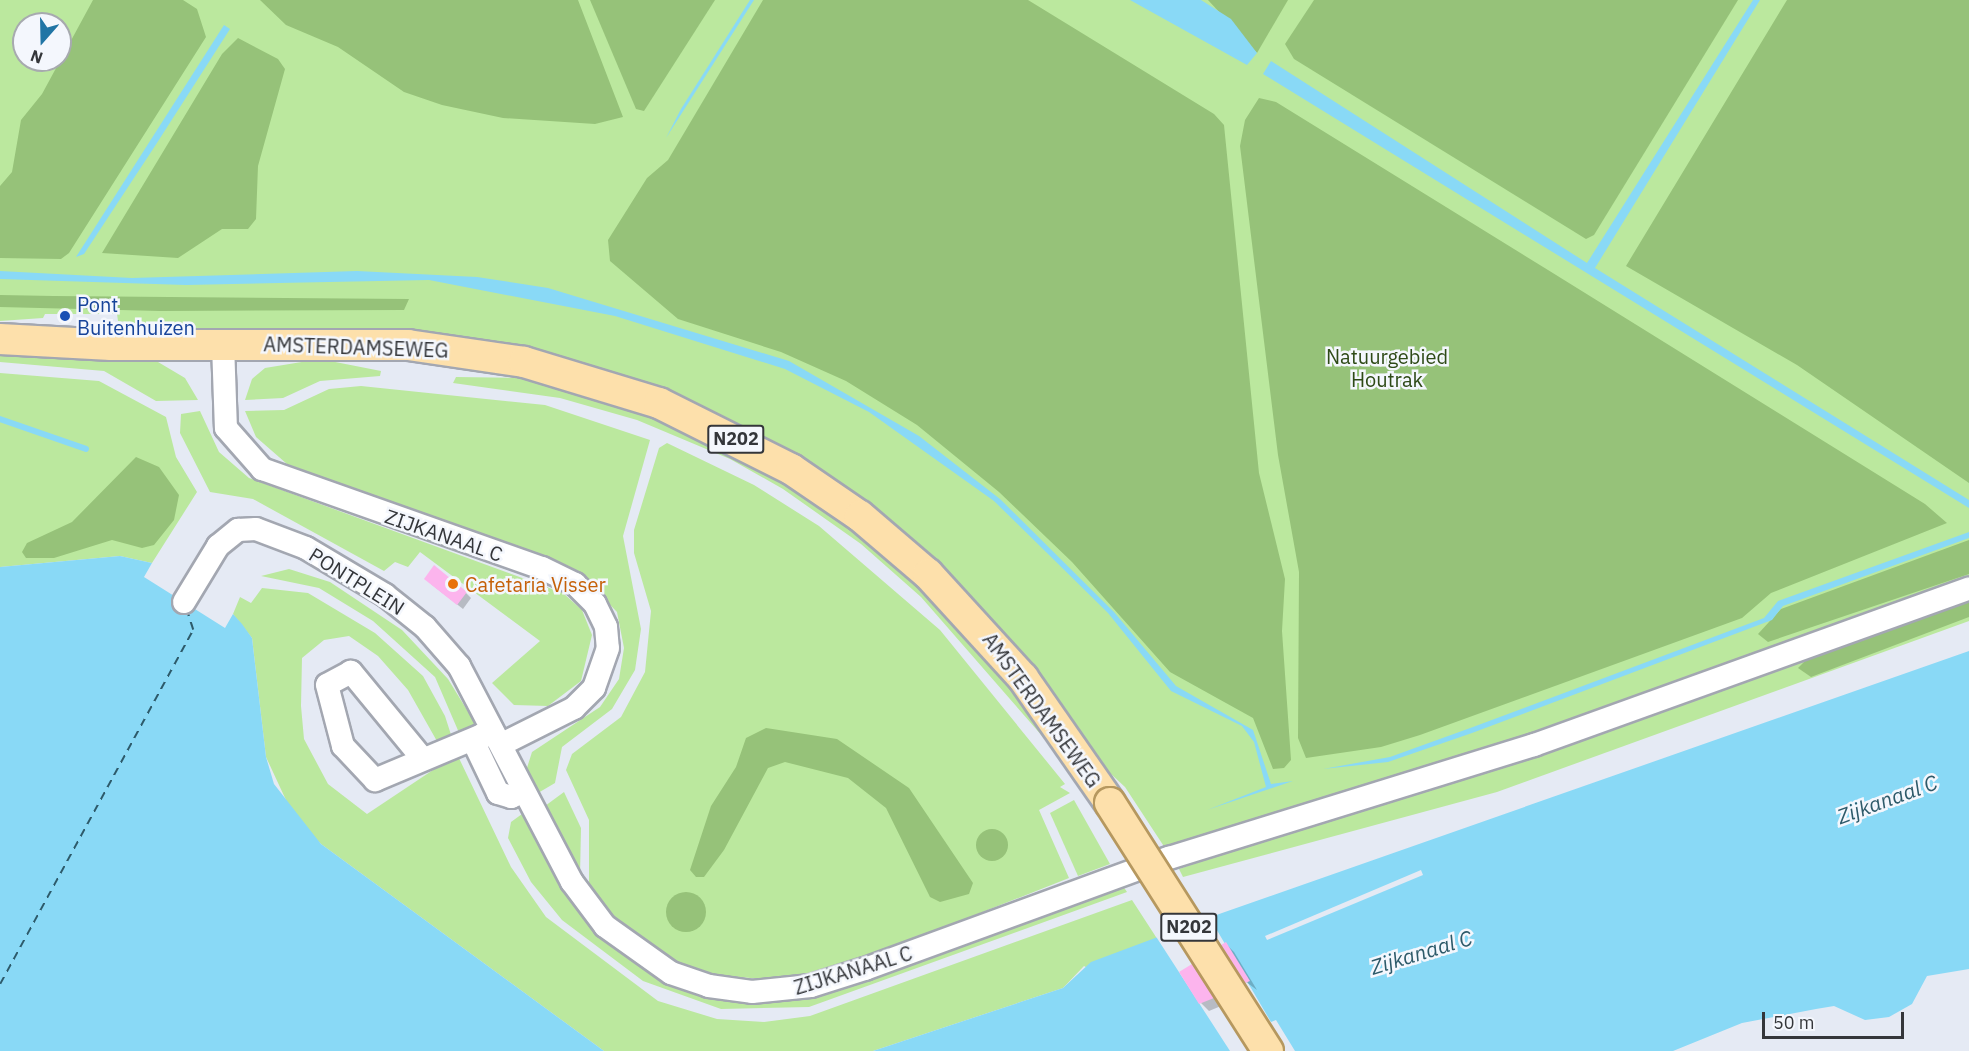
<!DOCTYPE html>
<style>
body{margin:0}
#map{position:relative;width:1969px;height:1051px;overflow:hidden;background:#e5eaf4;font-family:"IBM Plex Sans",sans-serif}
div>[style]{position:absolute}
.green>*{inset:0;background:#bbe89e}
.forest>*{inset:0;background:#96c279}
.round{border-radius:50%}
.water>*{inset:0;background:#89d9f6}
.pier>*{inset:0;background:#e5eaf4}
.shadow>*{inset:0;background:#0003}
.stream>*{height:6px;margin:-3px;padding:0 3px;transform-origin:3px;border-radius:3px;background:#89d9f6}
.ferry>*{height:1.5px;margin-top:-0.75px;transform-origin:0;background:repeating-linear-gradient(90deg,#2d5a6a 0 8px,transparent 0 14px)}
.building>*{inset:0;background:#fcb4ed}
.roads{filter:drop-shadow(2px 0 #a3a7b1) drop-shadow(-2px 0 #a3a7b1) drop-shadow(0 2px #a3a7b1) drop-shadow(0 -2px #a3a7b1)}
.minor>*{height:22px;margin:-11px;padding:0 11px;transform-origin:11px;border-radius:11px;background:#fff}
.major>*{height:30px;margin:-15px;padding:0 15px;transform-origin:15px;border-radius:15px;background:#fde0ab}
.bridges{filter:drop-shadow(2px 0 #b6985f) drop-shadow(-2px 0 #b6985f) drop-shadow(0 2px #b6985f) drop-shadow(0 -2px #b6985f)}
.major-bridge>*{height:30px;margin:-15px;padding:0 15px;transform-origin:15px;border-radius:15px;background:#fde0ab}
.dots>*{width:16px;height:16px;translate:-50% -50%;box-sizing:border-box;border:3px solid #f4f7fd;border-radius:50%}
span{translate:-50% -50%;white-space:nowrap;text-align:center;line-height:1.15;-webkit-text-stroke:5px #f4f7fd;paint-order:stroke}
.shield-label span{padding:2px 4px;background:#f4f7fd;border:2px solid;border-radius:4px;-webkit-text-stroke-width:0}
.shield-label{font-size:18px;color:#34363a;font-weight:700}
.transit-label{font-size:20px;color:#164399}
.left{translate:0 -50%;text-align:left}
.street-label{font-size:20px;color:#34363a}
.park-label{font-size:20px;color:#2e4a17}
.food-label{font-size:20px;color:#c56008}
.water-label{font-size:21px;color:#2d5a6a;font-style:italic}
.north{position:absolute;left:12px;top:12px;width:60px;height:60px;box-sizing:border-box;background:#f4f7fd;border:2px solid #a7aaaf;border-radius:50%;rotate:200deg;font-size:16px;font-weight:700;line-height:24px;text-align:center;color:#34363a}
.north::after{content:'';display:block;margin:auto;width:21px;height:27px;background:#2175a5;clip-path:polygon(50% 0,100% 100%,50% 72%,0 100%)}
.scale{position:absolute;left:1762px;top:1012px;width:142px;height:27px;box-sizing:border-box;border:3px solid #34363a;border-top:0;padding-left:8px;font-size:18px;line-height:21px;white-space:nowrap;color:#34363a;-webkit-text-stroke:4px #f4f7fd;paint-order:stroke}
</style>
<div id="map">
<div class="green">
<div style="clip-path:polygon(evenodd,0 0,1969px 0,1969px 579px,1503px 745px,1165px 848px,1125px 787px,1097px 761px,995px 627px,657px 390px,571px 360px,439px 333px,195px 330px,118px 321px,117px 314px,45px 314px,43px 318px,0 321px,0 0,24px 24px,60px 24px,60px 60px,24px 60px,24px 24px)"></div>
<div style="clip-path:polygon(0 351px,158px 362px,185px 378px,198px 400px,156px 401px,104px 371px,0 362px)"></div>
<div style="clip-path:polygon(320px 359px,381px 371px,380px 376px,320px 381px,283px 398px,245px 400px,252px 379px,265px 368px)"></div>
<div style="clip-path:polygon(0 373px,99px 381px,166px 417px,176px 457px,197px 492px,152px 563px,120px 556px,0 567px)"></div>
<div style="clip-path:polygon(456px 377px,528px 378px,613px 400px,735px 450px,865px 534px,977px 639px,1077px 776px,921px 597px,861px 544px,783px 489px,730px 459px,637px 420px,560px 398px,453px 383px)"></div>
<div style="clip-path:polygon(361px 386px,545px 405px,650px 440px,623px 536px,641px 629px,635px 670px,612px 709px,562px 747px,555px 783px,538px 793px,526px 771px,532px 752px,600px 707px,619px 679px,624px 648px,617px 612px,576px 570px,287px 464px,256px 437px,245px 411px,284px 410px,329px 389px)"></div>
<div style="clip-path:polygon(200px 411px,219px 452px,249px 478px,563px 593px,582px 610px,592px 635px,581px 681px,548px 706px,514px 705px,492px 683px,540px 641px,420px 552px,408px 567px,395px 562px,384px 571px,253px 499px,210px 492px,180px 433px,181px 414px)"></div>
<div style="clip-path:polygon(667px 443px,754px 485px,819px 526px,940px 630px,1065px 784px,1060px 787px,1070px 793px,1039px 810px,1069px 878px,851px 964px,783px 981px,707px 974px,666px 959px,622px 929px,589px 887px,589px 820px,566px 770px,572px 754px,621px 717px,645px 672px,651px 611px,634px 553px,634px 530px,659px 448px)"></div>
<div style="clip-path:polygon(289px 569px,330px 582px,402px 630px,448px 679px,478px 728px,460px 735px,435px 677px,373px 621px,319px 588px,261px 576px)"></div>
<div style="clip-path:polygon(262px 588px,308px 593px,375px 633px,423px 676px,445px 716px,453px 741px,438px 743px,408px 690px,378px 656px,349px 636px,324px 640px,302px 658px,301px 706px,304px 739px,328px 784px,367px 814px,457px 754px,511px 867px,546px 917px,658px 1001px,717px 1019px,764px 1022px,810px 1016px,1132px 900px,1230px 1051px,1084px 966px,1063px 988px,873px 1051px,604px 1051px,321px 844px,292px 813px,266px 757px,252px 638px,233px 614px,240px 597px,251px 603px)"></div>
<div style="clip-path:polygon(1969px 598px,1969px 621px,1497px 792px,1183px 877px,1179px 869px)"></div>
<div style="clip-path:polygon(564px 792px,581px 828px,580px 876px,545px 806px)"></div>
<div style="clip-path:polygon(1074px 800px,1110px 864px,1078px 876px,1050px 813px)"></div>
<div style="clip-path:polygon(522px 814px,556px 873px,615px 947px,655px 974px,715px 997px,986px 937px,1123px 886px,1127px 892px,809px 1007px,721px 1009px,643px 981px,562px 920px,531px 882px,508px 838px,511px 822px)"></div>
</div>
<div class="forest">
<div style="clip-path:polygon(93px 0,183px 0,197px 9px,206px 37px,69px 253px,61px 259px,0 258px,0 186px,12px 172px,21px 120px,42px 94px)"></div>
<div style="clip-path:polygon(260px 0,578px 0,623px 117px,595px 124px,503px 118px,442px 105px,404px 92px,338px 47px,286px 25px)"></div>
<div style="clip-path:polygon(590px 0,715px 0,644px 111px,636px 109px)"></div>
<div style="clip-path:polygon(763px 0,1028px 0,1214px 114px,1224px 125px,1259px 473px,1285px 579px,1282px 631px,1291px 760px,1284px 768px,1273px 769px,1253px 718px,1170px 672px,1072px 562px,999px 492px,917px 425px,846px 381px,781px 352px,678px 319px,610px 261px,608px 240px,647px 178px,668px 160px)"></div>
<div style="clip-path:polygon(1208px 0,1288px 0,1257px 53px)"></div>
<div style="clip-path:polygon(1314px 0,1738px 0,1594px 235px,1586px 239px,1294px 59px,1285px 44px)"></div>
<div style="clip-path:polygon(1787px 0,1969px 0,1969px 483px,1797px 365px,1626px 266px)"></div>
<div style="clip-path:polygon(238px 38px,278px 59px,285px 69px,258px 166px,256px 219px,248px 229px,222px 229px,178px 258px,102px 253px,222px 54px)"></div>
<div style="clip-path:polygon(1259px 98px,1276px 102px,1548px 270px,1925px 504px,1947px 523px,1771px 593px,1742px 618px,1420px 735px,1381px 747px,1306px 758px,1298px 738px,1299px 572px,1278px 455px,1240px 146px,1245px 120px)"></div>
<div style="clip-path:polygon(0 295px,54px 296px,409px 299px,404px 310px,160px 311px,0 307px)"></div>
<div style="clip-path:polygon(136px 457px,159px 467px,179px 495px,174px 520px,154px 545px,142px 548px,112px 540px,54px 558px,26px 558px,22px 552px,27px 543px,72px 522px)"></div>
<div style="clip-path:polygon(1969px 540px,1969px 574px,1768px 642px,1758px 634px,1781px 609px)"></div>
<div style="clip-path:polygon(1969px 602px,1969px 617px,1811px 677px,1798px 668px,1805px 661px)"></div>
<div style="clip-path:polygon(766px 728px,837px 739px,909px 788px,973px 883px,969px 894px,940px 902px,930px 897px,886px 808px,848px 778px,785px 762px,768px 768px,724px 850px,704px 877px,696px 877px,690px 870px,711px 806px,736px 767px,746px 738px)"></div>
<div class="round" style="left:976px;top:829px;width:32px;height:32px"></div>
<div class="round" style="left:666px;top:892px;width:40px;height:40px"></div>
</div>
<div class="water">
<div style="clip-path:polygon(750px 0,754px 0,666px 138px,681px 109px)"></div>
<div style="clip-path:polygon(1130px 0,1201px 0,1231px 19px,1257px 53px,1247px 65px)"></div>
<div style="clip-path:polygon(1753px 0,1760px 0,1595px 268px,1969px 500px,1969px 508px,1263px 74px,1271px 61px,1587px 263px)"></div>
<div style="clip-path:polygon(224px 25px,230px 29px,155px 146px,84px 254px,76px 257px)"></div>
<div style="clip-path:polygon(0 271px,132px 278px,357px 271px,477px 277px,548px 288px,789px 361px,919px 436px,1000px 499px,1114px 612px,1176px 686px,1253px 730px,1271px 784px,1293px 781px,1207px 810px,1266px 787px,1254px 742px,1242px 726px,1171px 691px,1108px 613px,994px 501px,869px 412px,785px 369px,615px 316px,429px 280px,186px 285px,0 279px)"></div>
<div style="clip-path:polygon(1969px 532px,1969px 538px,1783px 606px,1772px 620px,1472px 733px,1388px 762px,1323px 769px,1390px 757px,1473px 727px,1764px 618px,1778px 601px)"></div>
<div style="clip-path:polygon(120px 556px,152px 563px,144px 577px,225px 628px,233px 614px,242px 624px,252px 638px,266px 757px,274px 784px,321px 844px,604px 1051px,0 1051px,0 567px)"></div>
<div style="clip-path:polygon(1969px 651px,1969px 969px,1927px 976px,1912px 1004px,1889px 1017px,1865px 1020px,1834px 1006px,1816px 1009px,1742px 1023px,1673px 1051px,873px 1051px,1063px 988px,1091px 962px,1222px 913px)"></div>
</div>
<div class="pier">
<div style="clip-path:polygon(1421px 870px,1423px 875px,1267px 940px,1265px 936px)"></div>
<div style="clip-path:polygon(1208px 915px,1271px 1022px,1276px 1020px,1295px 1051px,1230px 1051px,1155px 935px)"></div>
</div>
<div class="shadow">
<div style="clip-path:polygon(431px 584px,466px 593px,471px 598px,463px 609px)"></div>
<div style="clip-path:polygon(1226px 944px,1234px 952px,1257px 990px,1246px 982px)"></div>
<div style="clip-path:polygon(1192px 966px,1200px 974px,1221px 1006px,1209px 1011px,1201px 1003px)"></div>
</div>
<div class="stream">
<div style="left:0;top:419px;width:91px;rotate:19.2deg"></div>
</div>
<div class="ferry">
<div style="left:0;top:984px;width:403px;rotate:-61.4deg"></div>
<div style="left:193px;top:630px;width:20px;rotate:-108deg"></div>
</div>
<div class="building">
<div style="clip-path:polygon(434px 565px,467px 592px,457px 605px,424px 579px)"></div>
<div style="clip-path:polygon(1226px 942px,1250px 981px,1245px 983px,1221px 945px)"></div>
<div style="clip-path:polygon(1192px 964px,1214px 998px,1199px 1004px,1179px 972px)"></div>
</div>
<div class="roads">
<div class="minor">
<div style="left:223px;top:344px;width:84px;rotate:88deg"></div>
<div style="left:226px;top:428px;width:55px;rotate:48.7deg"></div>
<div style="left:262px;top:469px;width:297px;rotate:19.5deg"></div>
<div style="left:542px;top:568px;width:37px;rotate:26deg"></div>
<div style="left:575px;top:584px;width:28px;rotate:45deg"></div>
<div style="left:595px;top:604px;width:25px;rotate:64deg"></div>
<div style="left:606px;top:627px;width:21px;rotate:85deg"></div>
<div style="left:608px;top:648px;width:42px;rotate:109.3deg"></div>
<div style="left:594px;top:688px;width:28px;rotate:135deg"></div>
<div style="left:574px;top:708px;width:80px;rotate:153.4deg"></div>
<div style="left:184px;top:602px;width:66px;rotate:-58.7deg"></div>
<div style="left:218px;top:546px;width:26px;rotate:-39deg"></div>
<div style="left:238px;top:530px;width:18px;rotate:-3deg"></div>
<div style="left:256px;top:529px;width:53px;rotate:20.8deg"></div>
<div style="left:306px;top:548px;width:92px;rotate:30.7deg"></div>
<div style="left:385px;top:595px;width:51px;rotate:38.7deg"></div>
<div style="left:425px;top:627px;width:52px;rotate:48.9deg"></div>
<div style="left:459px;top:666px;width:244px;rotate:62.4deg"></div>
<div style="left:572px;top:882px;width:55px;rotate:53.1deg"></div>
<div style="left:605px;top:926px;width:81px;rotate:35.5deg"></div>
<div style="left:671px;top:973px;width:40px;rotate:18.9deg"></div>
<div style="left:709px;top:986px;width:43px;rotate:7.9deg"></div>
<div style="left:752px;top:992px;width:59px;rotate:-5.8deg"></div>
<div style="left:811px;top:986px;width:57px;rotate:-17.5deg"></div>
<div style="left:865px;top:969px;width:324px;rotate:-20.1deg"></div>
<div style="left:1169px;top:858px;width:382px;rotate:-17.2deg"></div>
<div style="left:1534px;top:745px;width:462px;rotate:-19.8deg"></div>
<div style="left:482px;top:735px;width:13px;rotate:117deg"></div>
<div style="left:476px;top:747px;width:51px;rotate:64.4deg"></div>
<div style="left:498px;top:793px;width:14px;rotate:17deg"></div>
<div style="left:511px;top:797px;width:12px;rotate:-24deg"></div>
<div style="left:422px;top:758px;width:112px;rotate:-129.5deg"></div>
<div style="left:351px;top:672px;width:27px;rotate:152deg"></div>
<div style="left:327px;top:685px;width:63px;rotate:75.3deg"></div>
<div style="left:343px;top:746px;width:47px;rotate:46.7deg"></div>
<div style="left:375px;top:780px;width:116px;rotate:-22.8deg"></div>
</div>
<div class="major">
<div style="left:0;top:339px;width:111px;rotate:3.1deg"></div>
<div style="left:111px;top:345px;width:297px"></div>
<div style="left:408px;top:345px;width:117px;rotate:8.3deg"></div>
<div style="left:524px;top:362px;width:141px;rotate:16.9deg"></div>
<div style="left:659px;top:403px;width:148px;rotate:26.6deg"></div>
<div style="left:791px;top:469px;width:83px;rotate:34.3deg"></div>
<div style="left:860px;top:516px;width:89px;rotate:40.5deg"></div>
<div style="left:928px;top:574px;width:141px;rotate:47.6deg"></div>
<div style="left:1023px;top:678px;width:152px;rotate:55.2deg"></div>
</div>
</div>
<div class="bridges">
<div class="major-bridge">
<div style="left:1110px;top:803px;width:294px;rotate:57.5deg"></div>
</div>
</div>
<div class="dots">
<div style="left:65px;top:316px;background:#1a4fb4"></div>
<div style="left:453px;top:584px;background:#e8710a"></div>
</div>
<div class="shield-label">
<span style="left:736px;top:439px">N202</span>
<span style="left:1189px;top:927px">N202</span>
</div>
<div class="transit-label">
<span class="left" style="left:77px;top:316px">Pont<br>Buitenhuizen</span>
</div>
<div class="street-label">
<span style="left:356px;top:347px;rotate:2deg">AMSTERDAMSEWEG</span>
<span style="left:444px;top:535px;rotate:19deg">ZIJKANAAL C</span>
<span style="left:357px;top:581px;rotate:32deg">PONTPLEIN</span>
<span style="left:1042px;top:710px;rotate:54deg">AMSTERDAMSEWEG</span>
<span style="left:853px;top:970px;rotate:-17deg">ZIJKANAAL C</span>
</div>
<div class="park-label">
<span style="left:1387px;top:368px">Natuurgebied<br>Houtrak</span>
</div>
<div class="food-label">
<span class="left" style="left:465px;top:584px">Cafetaria Visser</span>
</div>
<div class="water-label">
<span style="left:1887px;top:799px;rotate:-20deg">Zijkanaal C</span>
<span style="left:1421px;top:952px;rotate:-17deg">Zijkanaal C</span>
</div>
<div class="north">N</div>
<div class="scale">50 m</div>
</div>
